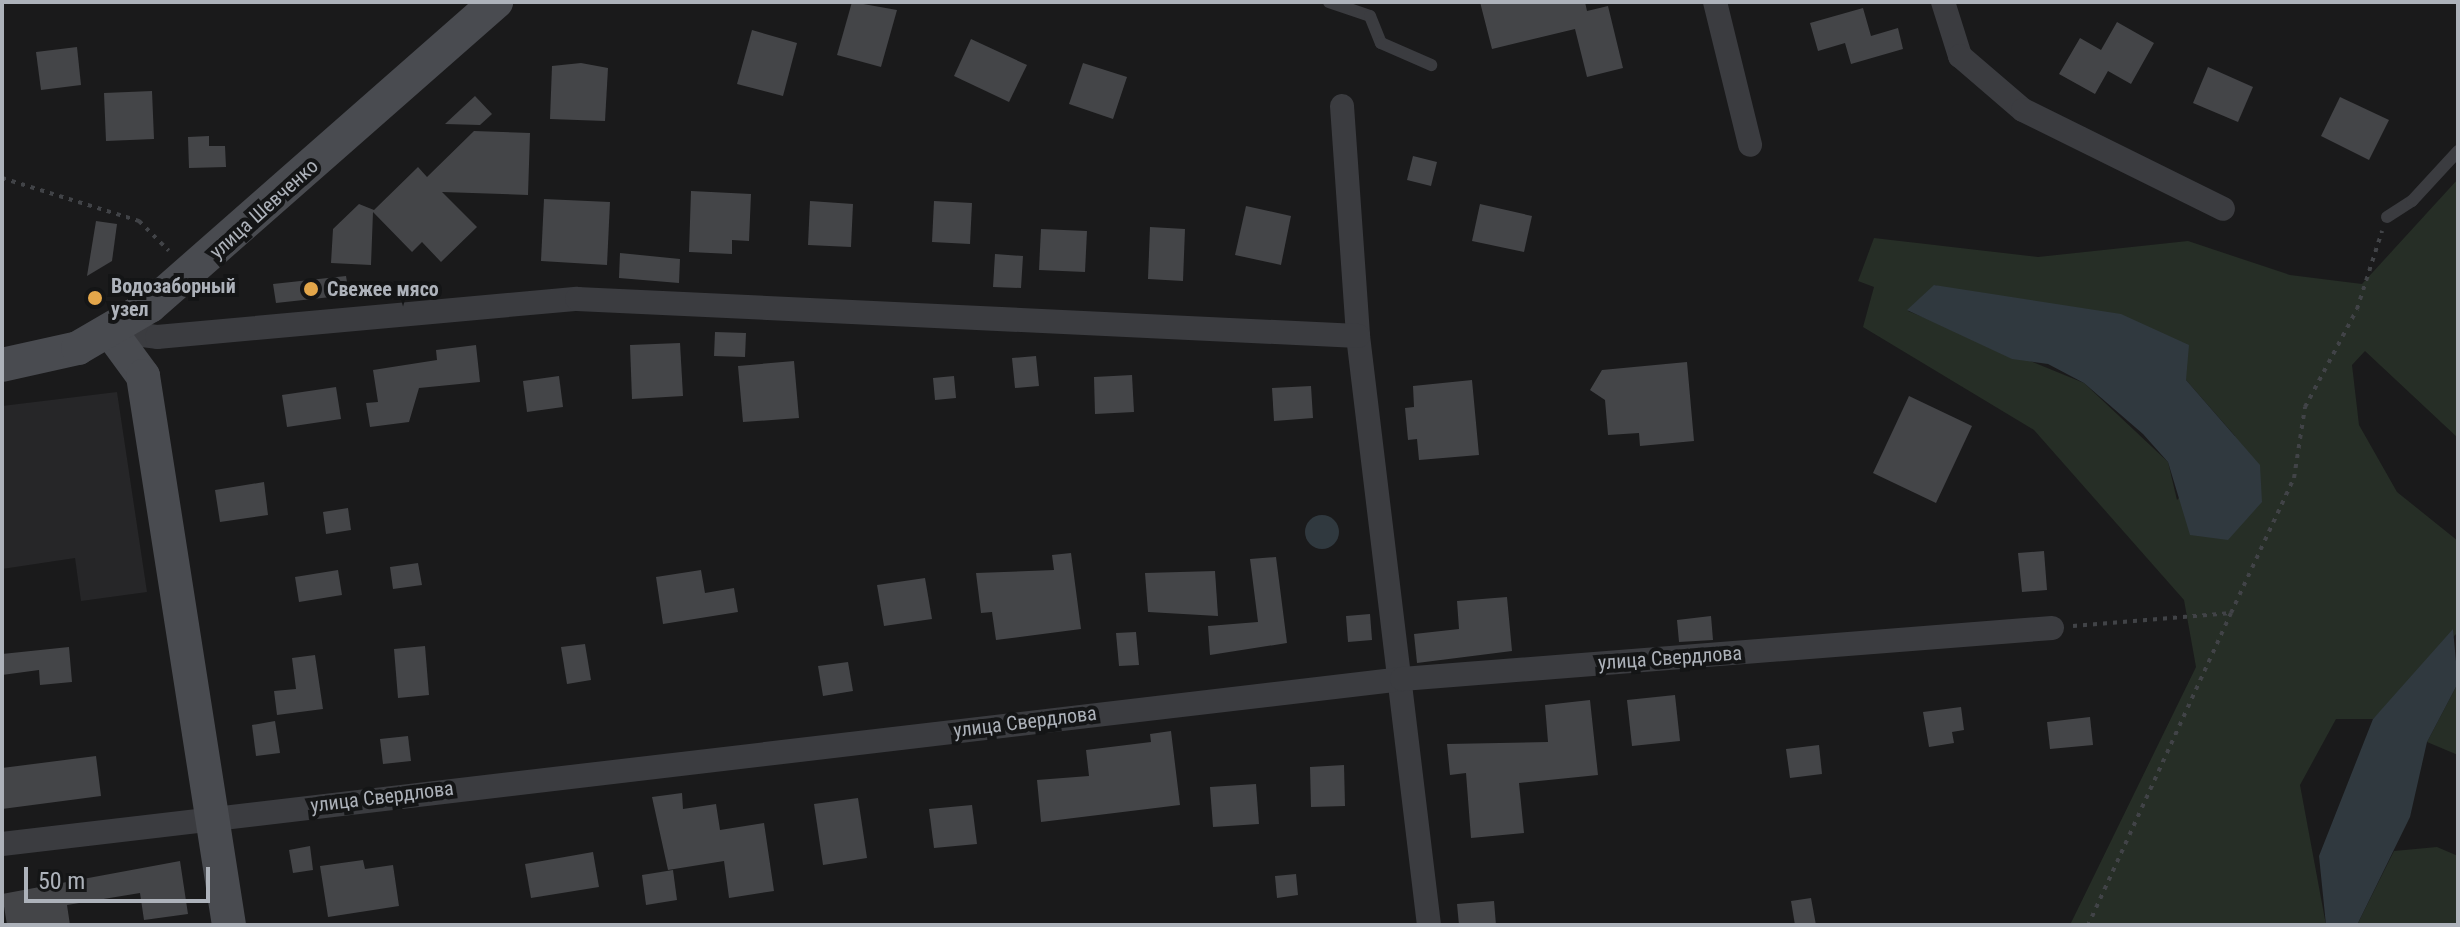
<!DOCTYPE html>
<meta charset="utf-8">
<style>
body{margin:0}
#map{position:relative;width:2460px;height:927px;overflow:hidden;background:#1a1a1b;font-family:"Roboto Condensed",sans-serif}
div>[style]{position:absolute}
.built>*{inset:0;background:#262628}
.green>*{inset:0;background:#262e26}
.water>*{inset:0;background:#30393f}
.round{border-radius:50%}
.building>*{inset:0;background:#444548}
.path>*{height:4px;margin-top:-2px;transform-origin:0;background:repeating-linear-gradient(90deg,#414347 0 4px,transparent 0 10px)}
.lane>*{height:12px;margin:-6px;padding:0 6px;transform-origin:6px;border-radius:6px;background:#3b3c40}
.street>*{height:24px;margin:-12px;padding:0 12px;transform-origin:12px;border-radius:12px;background:#3b3c40}
.secondary>*{height:34px;margin:-17px;padding:0 17px;transform-origin:17px;border-radius:17px;background:#494b50}
.dots>*{width:22px;height:22px;translate:-50% -50%;box-sizing:border-box;border:4px solid #141516;border-radius:50%}
span{translate:-50% -50%;white-space:nowrap;text-align:center;line-height:1.15;-webkit-text-stroke:8px #141516;paint-order:stroke}
.street-label{font-size:20px;color:#adb2ba}
.poi-label{font-size:20px;color:#adb2ba;font-weight:700}
.left{translate:0 -50%;text-align:left}
.frame{position:absolute;inset:0;border:4px solid #adb2ba;pointer-events:none}
.scale{position:absolute;left:24px;top:867px;width:186px;height:36px;box-sizing:border-box;border:4px solid #adb2ba;border-top:0;padding-left:10px;font-size:24px;line-height:28px;white-space:nowrap;color:#adb2ba;-webkit-text-stroke:6px #141516;paint-order:stroke}
</style>
<div id="map">
<div class="built">
<div style="clip-path:polygon(117px 392px,147px 592px,81px 601px,75px 558px,2px 569px,2px 406px)"></div>
</div>
<div class="green">
<div style="clip-path:polygon(evenodd,2458px 179px,2458px 438px,2365px 351px,2352px 365px,2359px 425px,2397px 492px,2458px 541px,2458px 632px,2373px 719px,2336px 719px,2300px 785px,2326px 925px,2070px 925px,2196px 667px,2184px 600px,2034px 430px,1863px 327px,1874px 287px,1858px 281px,1874px 238px,2038px 257px,2188px 241px,2290px 275px,2362px 284px,2458px 179px,1935px 285px,2186px 380px,2235px 436px,2177px 500px,2168px 462px,2084px 383px,1908px 311px,1935px 285px)"></div>
<div style="clip-path:polygon(2458px 683px,2458px 755px,2427px 742px)"></div>
<div style="clip-path:polygon(2437px 847px,2458px 856px,2458px 925px,2357px 925px,2394px 851px)"></div>
</div>
<div class="water">
<div style="clip-path:polygon(1934px 285px,2121px 314px,2189px 345px,2186px 380px,2260px 465px,2262px 502px,2228px 540px,2190px 535px,2168px 462px,2143px 434px,2084px 383px,2048px 364px,2012px 359px,1907px 310px)"></div>
<div class="round" style="left:1305px;top:515px;width:34px;height:34px"></div>
<div style="clip-path:polygon(2453px 629px,2458px 683px,2427px 742px,2410px 817px,2357px 925px,2326px 925px,2319px 856px,2373px 719px)"></div>
</div>
<div class="building">
<div style="clip-path:polygon(852px 2px,897px 10px,881px 67px,837px 55px)"></div>
<div style="clip-path:polygon(1480px 2px,1585px 2px,1587px 11px,1608px 6px,1623px 68px,1587px 77px,1575px 29px,1492px 49px)"></div>
<div style="clip-path:polygon(1863px 8px,1871px 36px,1898px 28px,1903px 49px,1851px 64px,1845px 43px,1818px 51px,1810px 23px)"></div>
<div style="clip-path:polygon(2117px 22px,2154px 43px,2131px 84px,2108px 71px,2095px 94px,2059px 74px,2080px 38px,2101px 50px)"></div>
<div style="clip-path:polygon(752px 30px,797px 43px,783px 96px,737px 84px)"></div>
<div style="clip-path:polygon(971px 39px,1027px 65px,1009px 102px,954px 76px)"></div>
<div style="clip-path:polygon(77px 47px,81px 85px,41px 90px,36px 52px)"></div>
<div style="clip-path:polygon(581px 63px,608px 68px,605px 121px,550px 119px,552px 66px)"></div>
<div style="clip-path:polygon(1083px 63px,1127px 77px,1113px 119px,1069px 104px)"></div>
<div style="clip-path:polygon(2208px 67px,2253px 87px,2238px 122px,2193px 103px)"></div>
<div style="clip-path:polygon(152px 91px,154px 139px,106px 141px,104px 93px)"></div>
<div style="clip-path:polygon(475px 96px,492px 114px,480px 125px,445px 124px)"></div>
<div style="clip-path:polygon(2340px 97px,2389px 120px,2369px 160px,2321px 136px)"></div>
<div style="clip-path:polygon(474px 131px,530px 133px,528px 195px,442px 192px,477px 227px,441px 262px,422px 242px,412px 252px,373px 212px,371px 265px,331px 263px,333px 229px,359px 204px,374px 210px,418px 167px,427px 177px)"></div>
<div style="clip-path:polygon(209px 136px,209px 146px,225px 146px,226px 167px,189px 168px,188px 137px)"></div>
<div style="clip-path:polygon(1413px 156px,1437px 162px,1431px 186px,1407px 180px)"></div>
<div style="clip-path:polygon(691px 191px,751px 194px,749px 241px,732px 240px,732px 254px,689px 252px)"></div>
<div style="clip-path:polygon(544px 199px,610px 202px,607px 265px,541px 261px)"></div>
<div style="clip-path:polygon(810px 201px,853px 204px,851px 247px,808px 245px)"></div>
<div style="clip-path:polygon(934px 201px,972px 203px,970px 244px,932px 242px)"></div>
<div style="clip-path:polygon(1480px 204px,1532px 216px,1524px 252px,1472px 241px)"></div>
<div style="clip-path:polygon(1246px 206px,1291px 216px,1281px 265px,1235px 255px)"></div>
<div style="clip-path:polygon(96px 221px,117px 224px,112px 261px,87px 276px)"></div>
<div style="clip-path:polygon(1150px 227px,1185px 229px,1183px 281px,1148px 279px)"></div>
<div style="clip-path:polygon(1041px 229px,1087px 231px,1085px 272px,1039px 270px)"></div>
<div style="clip-path:polygon(620px 253px,680px 259px,679px 283px,619px 278px)"></div>
<div style="clip-path:polygon(995px 254px,1023px 256px,1021px 288px,993px 287px)"></div>
<div style="clip-path:polygon(346px 276px,349px 295px,276px 303px,273px 284px)"></div>
<div style="clip-path:polygon(715px 332px,746px 333px,745px 357px,714px 356px)"></div>
<div style="clip-path:polygon(680px 343px,683px 396px,632px 399px,630px 345px)"></div>
<div style="clip-path:polygon(476px 345px,480px 382px,419px 388px,409px 422px,370px 427px,366px 403px,378px 402px,373px 370px,437px 360px,436px 350px)"></div>
<div style="clip-path:polygon(1036px 356px,1039px 386px,1015px 388px,1012px 358px)"></div>
<div style="clip-path:polygon(794px 361px,799px 418px,743px 422px,738px 366px)"></div>
<div style="clip-path:polygon(1687px 362px,1694px 441px,1640px 446px,1639px 433px,1608px 435px,1605px 400px,1590px 390px,1602px 370px)"></div>
<div style="clip-path:polygon(1132px 375px,1134px 412px,1095px 414px,1094px 377px)"></div>
<div style="clip-path:polygon(559px 376px,563px 407px,527px 412px,523px 381px)"></div>
<div style="clip-path:polygon(954px 376px,956px 398px,935px 400px,933px 378px)"></div>
<div style="clip-path:polygon(1472px 380px,1479px 455px,1419px 460px,1417px 439px,1408px 440px,1405px 408px,1414px 407px,1413px 386px)"></div>
<div style="clip-path:polygon(1311px 386px,1313px 418px,1274px 421px,1272px 388px)"></div>
<div style="clip-path:polygon(336px 387px,341px 419px,287px 427px,282px 395px)"></div>
<div style="clip-path:polygon(1909px 396px,1972px 426px,1936px 503px,1873px 473px)"></div>
<div style="clip-path:polygon(264px 482px,268px 515px,220px 522px,215px 490px)"></div>
<div style="clip-path:polygon(348px 508px,351px 530px,326px 534px,323px 512px)"></div>
<div style="clip-path:polygon(2044px 551px,2047px 590px,2022px 592px,2018px 553px)"></div>
<div style="clip-path:polygon(1071px 553px,1081px 629px,996px 640px,992px 612px,981px 613px,976px 573px,1054px 570px,1052px 555px)"></div>
<div style="clip-path:polygon(1276px 557px,1287px 643px,1210px 655px,1208px 626px,1258px 622px,1250px 559px)"></div>
<div style="clip-path:polygon(418px 563px,422px 585px,393px 589px,390px 567px)"></div>
<div style="clip-path:polygon(338px 570px,342px 595px,299px 602px,295px 577px)"></div>
<div style="clip-path:polygon(701px 570px,705px 593px,734px 588px,738px 612px,663px 624px,656px 577px)"></div>
<div style="clip-path:polygon(1215px 571px,1218px 616px,1148px 612px,1145px 573px)"></div>
<div style="clip-path:polygon(925px 578px,932px 619px,884px 626px,877px 585px)"></div>
<div style="clip-path:polygon(1507px 597px,1512px 651px,1417px 663px,1414px 634px,1459px 629px,1457px 601px)"></div>
<div style="clip-path:polygon(1370px 614px,1372px 640px,1348px 642px,1346px 616px)"></div>
<div style="clip-path:polygon(1711px 616px,1713px 640px,1679px 642px,1677px 620px)"></div>
<div style="clip-path:polygon(1136px 632px,1139px 665px,1119px 666px,1116px 633px)"></div>
<div style="clip-path:polygon(585px 644px,591px 680px,567px 684px,561px 647px)"></div>
<div style="clip-path:polygon(425px 646px,429px 695px,398px 698px,394px 649px)"></div>
<div style="clip-path:polygon(69px 647px,72px 682px,40px 685px,39px 670px,2px 675px,2px 654px)"></div>
<div style="clip-path:polygon(315px 655px,323px 709px,277px 715px,274px 691px,296px 689px,292px 658px)"></div>
<div style="clip-path:polygon(848px 662px,853px 691px,823px 696px,818px 666px)"></div>
<div style="clip-path:polygon(1675px 695px,1680px 741px,1632px 746px,1627px 700px)"></div>
<div style="clip-path:polygon(1590px 700px,1598px 775px,1519px 783px,1524px 833px,1471px 838px,1466px 773px,1450px 775px,1447px 744px,1548px 742px,1545px 705px)"></div>
<div style="clip-path:polygon(1961px 707px,1964px 730px,1952px 732px,1954px 743px,1929px 747px,1923px 712px)"></div>
<div style="clip-path:polygon(2090px 717px,2093px 745px,2050px 749px,2047px 722px)"></div>
<div style="clip-path:polygon(275px 721px,280px 753px,256px 756px,252px 725px)"></div>
<div style="clip-path:polygon(1171px 731px,1180px 805px,1041px 822px,1037px 780px,1089px 776px,1086px 750px,1151px 742px,1150px 734px)"></div>
<div style="clip-path:polygon(408px 736px,411px 761px,383px 764px,380px 739px)"></div>
<div style="clip-path:polygon(1819px 745px,1822px 774px,1790px 778px,1786px 749px)"></div>
<div style="clip-path:polygon(96px 756px,101px 796px,2px 809px,2px 768px)"></div>
<div style="clip-path:polygon(1344px 765px,1345px 806px,1311px 807px,1310px 767px)"></div>
<div style="clip-path:polygon(1256px 784px,1259px 824px,1213px 827px,1210px 787px)"></div>
<div style="clip-path:polygon(682px 793px,683px 809px,716px 804px,720px 830px,764px 823px,774px 891px,729px 898px,724px 861px,668px 870px,652px 797px)"></div>
<div style="clip-path:polygon(858px 798px,867px 858px,823px 865px,814px 804px)"></div>
<div style="clip-path:polygon(972px 805px,977px 844px,934px 848px,929px 809px)"></div>
<div style="clip-path:polygon(310px 846px,313px 870px,293px 873px,289px 850px)"></div>
<div style="clip-path:polygon(593px 852px,599px 887px,531px 898px,525px 864px)"></div>
<div style="clip-path:polygon(363px 860px,365px 869px,393px 865px,399px 906px,328px 917px,320px 866px)"></div>
<div style="clip-path:polygon(180px 861px,188px 914px,144px 920px,140px 893px,67px 905px,70px 925px,7px 925px,2px 894px)"></div>
<div style="clip-path:polygon(673px 870px,677px 900px,646px 905px,642px 875px)"></div>
<div style="clip-path:polygon(1296px 874px,1298px 895px,1277px 898px,1275px 876px)"></div>
<div style="clip-path:polygon(1811px 898px,1816px 925px,1795px 925px,1791px 901px)"></div>
<div style="clip-path:polygon(1494px 901px,1496px 925px,1459px 925px,1457px 904px)"></div>
</div>
<div class="path">
<div style="left:2px;top:178px;width:144px;rotate:17.4deg"></div>
<div style="left:139px;top:221px;width:42px;rotate:45deg"></div>
<div style="left:2231px;top:613px;width:149px;rotate:-65deg"></div>
<div style="left:2294px;top:478px;width:72px;rotate:-81.2deg"></div>
<div style="left:2305px;top:407px;width:111px;rotate:-62deg"></div>
<div style="left:2357px;top:309px;width:82px;rotate:-72.2deg"></div>
<div style="left:2073px;top:626px;width:159px;rotate:-4.7deg"></div>
<div style="left:2231px;top:613px;width:343px;rotate:114.6deg"></div>
</div>
<div class="lane">
<div style="left:1329px;top:2px;width:43px;rotate:18.9deg"></div>
<div style="left:1370px;top:16px;width:29px;rotate:68deg"></div>
<div style="left:1381px;top:43px;width:55px;rotate:23.7deg"></div>
<div style="left:2387px;top:217px;width:30px;rotate:-33deg"></div>
<div style="left:2412px;top:201px;width:68px;rotate:-47.4deg"></div>
</div>
<div class="street">
<div style="left:1715px;top:2px;width:147px;rotate:76.2deg"></div>
<div style="left:1943px;top:2px;width:57px;rotate:72.5deg"></div>
<div style="left:1960px;top:56px;width:83px;rotate:40.6deg"></div>
<div style="left:2023px;top:110px;width:223px;rotate:26.3deg"></div>
<div style="left:1342px;top:106px;width:231px;rotate:86deg"></div>
<div style="left:1358px;top:336px;width:593px;rotate:83.13deg"></div>
<div style="left:110px;top:331px;width:47px;rotate:7.3deg"></div>
<div style="left:157px;top:337px;width:422px;rotate:-5.2deg"></div>
<div style="left:577px;top:299px;width:782px;rotate:2.71deg"></div>
<div style="left:2px;top:844px;width:1410px;rotate:-6.72deg"></div>
<div style="left:1402px;top:679px;width:652px;rotate:-4.49deg"></div>
</div>
<div class="secondary">
<div style="left:110px;top:331px;width:56px;rotate:53.7deg"></div>
<div style="left:143px;top:376px;width:556px;rotate:81.1deg"></div>
<div style="left:2px;top:365px;width:78px;rotate:-12.6deg"></div>
<div style="left:78px;top:348px;width:83px;rotate:-30.3deg"></div>
<div style="left:150px;top:306px;width:461px;rotate:-41.3deg"></div>
</div>
<div class="dots">
<div style="left:311px;top:289px;background:#e3a64a"></div>
<div style="left:95px;top:298px;background:#e3a64a"></div>
</div>
<div class="street-label">
<span style="left:264px;top:209px;rotate:-42deg">улица Шевченко</span>
<span style="left:1670px;top:658px;rotate:-4deg">улица Свердлова</span>
<span style="left:1025px;top:722px;rotate:-7deg">улица Свердлова</span>
<span style="left:382px;top:797px;rotate:-7deg">улица Свердлова</span>
</div>
<div class="poi-label">
<span class="left" style="left:111px;top:298px">Водозаборный<br>узел</span>
<span class="left" style="left:327px;top:289px">Свежее мясо</span>
</div>
<div class="frame"></div>
<div class="scale">50 m</div>
</div>
